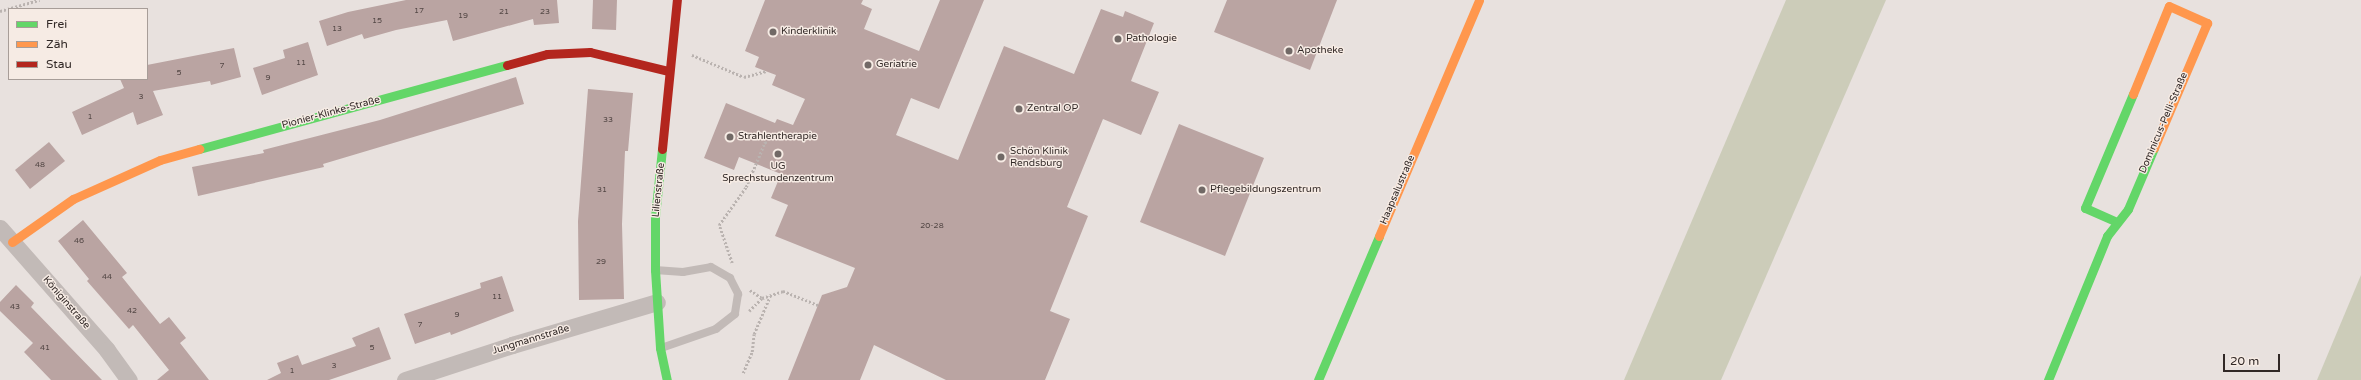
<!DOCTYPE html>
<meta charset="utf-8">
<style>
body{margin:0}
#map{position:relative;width:2361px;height:380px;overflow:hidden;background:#e8e1de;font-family:"Varela Round",sans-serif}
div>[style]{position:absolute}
.green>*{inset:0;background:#ccccb9}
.building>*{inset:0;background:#baa4a2}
.path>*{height:2.5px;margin-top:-1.25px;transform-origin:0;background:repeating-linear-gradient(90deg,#bab3b0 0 2px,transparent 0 4px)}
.lane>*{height:8px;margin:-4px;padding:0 4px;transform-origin:4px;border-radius:4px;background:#c2bab7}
.street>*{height:17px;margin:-8.5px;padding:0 8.5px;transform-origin:8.5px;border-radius:8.5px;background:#c2bab7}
.fast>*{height:9px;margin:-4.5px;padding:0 4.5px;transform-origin:4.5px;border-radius:4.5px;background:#63d668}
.slow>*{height:9px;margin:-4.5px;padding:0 4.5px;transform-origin:4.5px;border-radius:4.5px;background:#ff974d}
.jam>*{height:9px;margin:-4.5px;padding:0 4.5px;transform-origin:4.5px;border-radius:4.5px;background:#b3261e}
.dots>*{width:11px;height:11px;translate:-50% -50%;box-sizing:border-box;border:2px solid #f6ebe4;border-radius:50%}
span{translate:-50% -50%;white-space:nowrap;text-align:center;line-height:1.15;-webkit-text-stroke:3px #f6ebe4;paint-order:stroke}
.number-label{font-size:8px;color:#534745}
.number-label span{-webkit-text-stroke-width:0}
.poi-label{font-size:10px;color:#312826}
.left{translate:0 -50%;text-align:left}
.street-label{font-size:10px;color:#312826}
.legend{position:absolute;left:8px;top:8px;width:140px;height:72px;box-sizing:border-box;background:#f6ebe4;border:1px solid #a79d98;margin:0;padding:5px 7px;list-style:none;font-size:12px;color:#312826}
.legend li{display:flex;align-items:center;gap:8px;height:20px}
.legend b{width:20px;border:1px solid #a79d98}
.scale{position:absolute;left:2223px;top:354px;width:57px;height:18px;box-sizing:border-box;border:2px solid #312826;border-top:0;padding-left:5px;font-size:12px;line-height:14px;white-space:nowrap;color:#312826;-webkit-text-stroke:3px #f6ebe4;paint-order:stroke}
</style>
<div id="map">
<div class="green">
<div style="clip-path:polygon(1786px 0,1886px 0,1721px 380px,1624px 380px)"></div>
<div style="clip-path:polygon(2361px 275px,2361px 380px,2317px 380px)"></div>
</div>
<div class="building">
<div style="clip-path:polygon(406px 0,557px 0,559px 23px,534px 25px,533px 19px,453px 41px,447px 20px,396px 30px,364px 39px,362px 34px,327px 46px,319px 21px,348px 12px)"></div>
<div style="clip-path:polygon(593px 0,617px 0,616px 30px,592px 29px)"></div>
<div style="clip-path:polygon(765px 0,863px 0,861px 4px,872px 9px,864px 29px,919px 51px,940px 0,984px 0,939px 109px,911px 98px,896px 135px,958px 160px,1004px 46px,1074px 74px,1101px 9px,1123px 17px,1125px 11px,1154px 23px,1131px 81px,1159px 92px,1141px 135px,1103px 119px,1067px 207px,1088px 216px,1050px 311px,1070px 319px,1045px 380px,946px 380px,874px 345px,860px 380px,788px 380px,822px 295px,847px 287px,855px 268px,775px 236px,788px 205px,771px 198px,781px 174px,739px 157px,734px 170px,704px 158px,726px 103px,775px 123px,777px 119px,793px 125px,805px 99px,772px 85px,776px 75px,755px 67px,759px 57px,745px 51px)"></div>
<div style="clip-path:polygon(1227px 0,1337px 0,1310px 70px,1214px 32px)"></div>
<div style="clip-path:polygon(308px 42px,318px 75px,262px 95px,253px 68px,285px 58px,283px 50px)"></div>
<div style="clip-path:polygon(234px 48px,241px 77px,211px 85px,210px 81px,153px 91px,163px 115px,137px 125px,133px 112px,82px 135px,72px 112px,124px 88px,120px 79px,147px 79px,147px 65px)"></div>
<div style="clip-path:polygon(516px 77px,524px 104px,323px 164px,324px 167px,198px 196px,192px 167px,264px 153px,263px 150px,380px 120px)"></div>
<div style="clip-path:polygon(588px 89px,633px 93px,628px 151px,625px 151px,622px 224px,624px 299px,579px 300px,578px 221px)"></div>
<div style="clip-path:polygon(1179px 124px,1264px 158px,1225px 256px,1140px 222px)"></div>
<div style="clip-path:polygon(49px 142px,65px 161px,30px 189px,15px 170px)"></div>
<div style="clip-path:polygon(83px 220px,127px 273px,122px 277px,160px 324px,169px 317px,186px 338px,180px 343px,209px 380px,157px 380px,169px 370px,133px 325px,129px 329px,87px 281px,89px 279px,58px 241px)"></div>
<div style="clip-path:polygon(502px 276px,514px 311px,451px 335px,450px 332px,415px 344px,404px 314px,481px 288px,480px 283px)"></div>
<div style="clip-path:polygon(16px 285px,34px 303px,31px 307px,102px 380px,51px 380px,24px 352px,33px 343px,0 311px,0 302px)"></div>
<div style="clip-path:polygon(379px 327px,391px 359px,329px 380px,267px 380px,281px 373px,277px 363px,298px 355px,302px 365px,356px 346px,352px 338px)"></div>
</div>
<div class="path">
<div style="left:0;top:11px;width:41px;rotate:-15.8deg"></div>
<div style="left:692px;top:55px;width:56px;rotate:22.9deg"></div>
<div style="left:744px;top:77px;width:23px;rotate:-15deg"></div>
<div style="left:732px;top:263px;width:40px;rotate:-108.9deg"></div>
<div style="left:719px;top:225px;width:47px;rotate:-54.6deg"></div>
<div style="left:746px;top:187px;width:49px;rotate:-67.1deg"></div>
<div style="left:765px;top:142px;width:2px;rotate:27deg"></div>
<div style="left:750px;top:290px;width:14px;rotate:34deg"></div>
<div style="left:749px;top:311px;width:18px;rotate:-45deg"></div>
<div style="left:762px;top:298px;width:22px;rotate:-18deg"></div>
<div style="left:783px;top:291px;width:38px;rotate:22deg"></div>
<div style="left:743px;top:373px;width:23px;rotate:-67deg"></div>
<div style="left:752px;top:352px;width:18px;rotate:-84deg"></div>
<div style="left:754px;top:334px;width:41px;rotate:-67.2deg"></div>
</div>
<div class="lane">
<div style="left:655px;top:270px;width:28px;rotate:4deg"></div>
<div style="left:683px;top:272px;width:28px;rotate:-10deg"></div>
<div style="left:711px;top:267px;width:22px;rotate:30deg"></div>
<div style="left:730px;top:278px;width:18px;rotate:63deg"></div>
<div style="left:738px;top:294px;width:20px;rotate:99deg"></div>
<div style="left:735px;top:314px;width:24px;rotate:142deg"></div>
<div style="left:716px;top:329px;width:58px;rotate:160.9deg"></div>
</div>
<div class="street">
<div style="left:0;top:228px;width:162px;rotate:48.7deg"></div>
<div style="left:107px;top:350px;width:37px;rotate:54deg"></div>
<div style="left:405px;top:380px;width:113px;rotate:-18.1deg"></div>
<div style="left:512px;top:345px;width:151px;rotate:-16.5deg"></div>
</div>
<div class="fast">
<div style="left:199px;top:149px;width:319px;rotate:-15.3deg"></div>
<div style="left:662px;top:149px;width:68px;rotate:95.9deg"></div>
<div style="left:655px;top:217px;width:53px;rotate:90deg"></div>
<div style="left:655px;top:270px;width:78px;rotate:86.3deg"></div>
<div style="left:660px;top:348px;width:33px;rotate:78deg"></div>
<div style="left:2117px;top:222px;width:35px;rotate:-156deg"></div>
<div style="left:2085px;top:208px;width:124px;rotate:-67.2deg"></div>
<div style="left:1318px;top:380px;width:156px;rotate:-67deg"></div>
<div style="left:2048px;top:380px;width:156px;rotate:-67.7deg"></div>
<div style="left:2107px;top:236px;width:34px;rotate:-52deg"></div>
<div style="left:2128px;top:209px;width:66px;rotate:-66.9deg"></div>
</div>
<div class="slow">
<div style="left:2133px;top:94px;width:95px;rotate:-67.8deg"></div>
<div style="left:2169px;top:6px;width:42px;rotate:24.1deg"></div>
<div style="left:2207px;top:23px;width:136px;rotate:113deg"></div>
<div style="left:1379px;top:236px;width:256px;rotate:-67deg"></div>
<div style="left:12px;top:242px;width:75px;rotate:-35.2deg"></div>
<div style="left:73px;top:199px;width:95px;rotate:-24.1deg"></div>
<div style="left:160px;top:160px;width:41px;rotate:-15.8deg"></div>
</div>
<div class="jam">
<div style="left:507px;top:65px;width:41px;rotate:-15.4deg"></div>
<div style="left:547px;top:54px;width:43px;rotate:-2.7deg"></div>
<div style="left:590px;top:52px;width:80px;rotate:13.7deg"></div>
<div style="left:662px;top:149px;width:150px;rotate:-84.3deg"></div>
</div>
<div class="dots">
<div style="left:773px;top:32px;background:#716966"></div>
<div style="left:1118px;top:39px;background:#716966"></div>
<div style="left:1289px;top:51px;background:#716966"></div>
<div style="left:868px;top:65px;background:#716966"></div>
<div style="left:1019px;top:109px;background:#716966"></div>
<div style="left:730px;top:137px;background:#716966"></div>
<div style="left:778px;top:154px;background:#716966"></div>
<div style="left:1001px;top:157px;background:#716966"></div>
<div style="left:1202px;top:190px;background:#716966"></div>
</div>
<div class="number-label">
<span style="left:419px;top:11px">17</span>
<span style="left:504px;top:12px">21</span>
<span style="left:545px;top:12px">23</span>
<span style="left:463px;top:16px">19</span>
<span style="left:377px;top:21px">15</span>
<span style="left:337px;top:29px">13</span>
<span style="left:301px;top:63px">11</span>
<span style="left:222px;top:66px">7</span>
<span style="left:179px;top:73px">5</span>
<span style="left:268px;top:78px">9</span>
<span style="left:141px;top:97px">3</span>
<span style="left:90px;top:117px">1</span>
<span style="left:608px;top:120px">33</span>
<span style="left:40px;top:165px">48</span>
<span style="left:602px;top:190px">31</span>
<span style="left:932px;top:226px">20-28</span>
<span style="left:79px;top:241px">46</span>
<span style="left:601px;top:262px">29</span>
<span style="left:107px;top:277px">44</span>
<span style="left:497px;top:297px">11</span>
<span style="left:15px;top:307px">43</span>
<span style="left:132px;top:311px">42</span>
<span style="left:457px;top:315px">9</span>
<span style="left:420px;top:325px">7</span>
<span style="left:45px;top:348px">41</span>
<span style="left:372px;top:348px">5</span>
<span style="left:334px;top:366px">3</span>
<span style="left:292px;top:371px">1</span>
</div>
<div class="poi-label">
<span class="left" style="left:781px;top:32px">Kinderklinik</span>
<span class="left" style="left:1126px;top:39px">Pathologie</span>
<span class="left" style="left:1297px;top:51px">Apotheke</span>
<span class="left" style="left:876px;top:65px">Geriatrie</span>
<span class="left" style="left:1027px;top:109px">Zentral OP</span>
<span class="left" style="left:738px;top:137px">Strahlentherapie</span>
<span class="left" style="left:1010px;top:157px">Schön Klinik<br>Rendsburg</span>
<span style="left:778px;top:172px">UG<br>Sprechstundenzentrum</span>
<span class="left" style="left:1210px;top:190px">Pflegebildungszentrum</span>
</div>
<div class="street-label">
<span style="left:331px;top:113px;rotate:-15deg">Pionier-Klinke-Straße</span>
<span style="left:2164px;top:123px;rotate:-67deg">Dominicus-Pelli-Straße</span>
<span style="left:659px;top:190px;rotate:-84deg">Lilienstraße</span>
<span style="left:1398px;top:190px;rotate:-67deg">Haapsalustraße</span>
<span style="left:66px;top:303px;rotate:49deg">Königinstraße</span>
<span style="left:531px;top:340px;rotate:-17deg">Jungmannstraße</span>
</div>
<ul class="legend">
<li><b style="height:5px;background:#63d668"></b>Frei</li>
<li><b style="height:5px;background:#ff974d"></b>Zäh</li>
<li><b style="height:5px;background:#b3261e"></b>Stau</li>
</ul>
<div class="scale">20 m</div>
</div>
